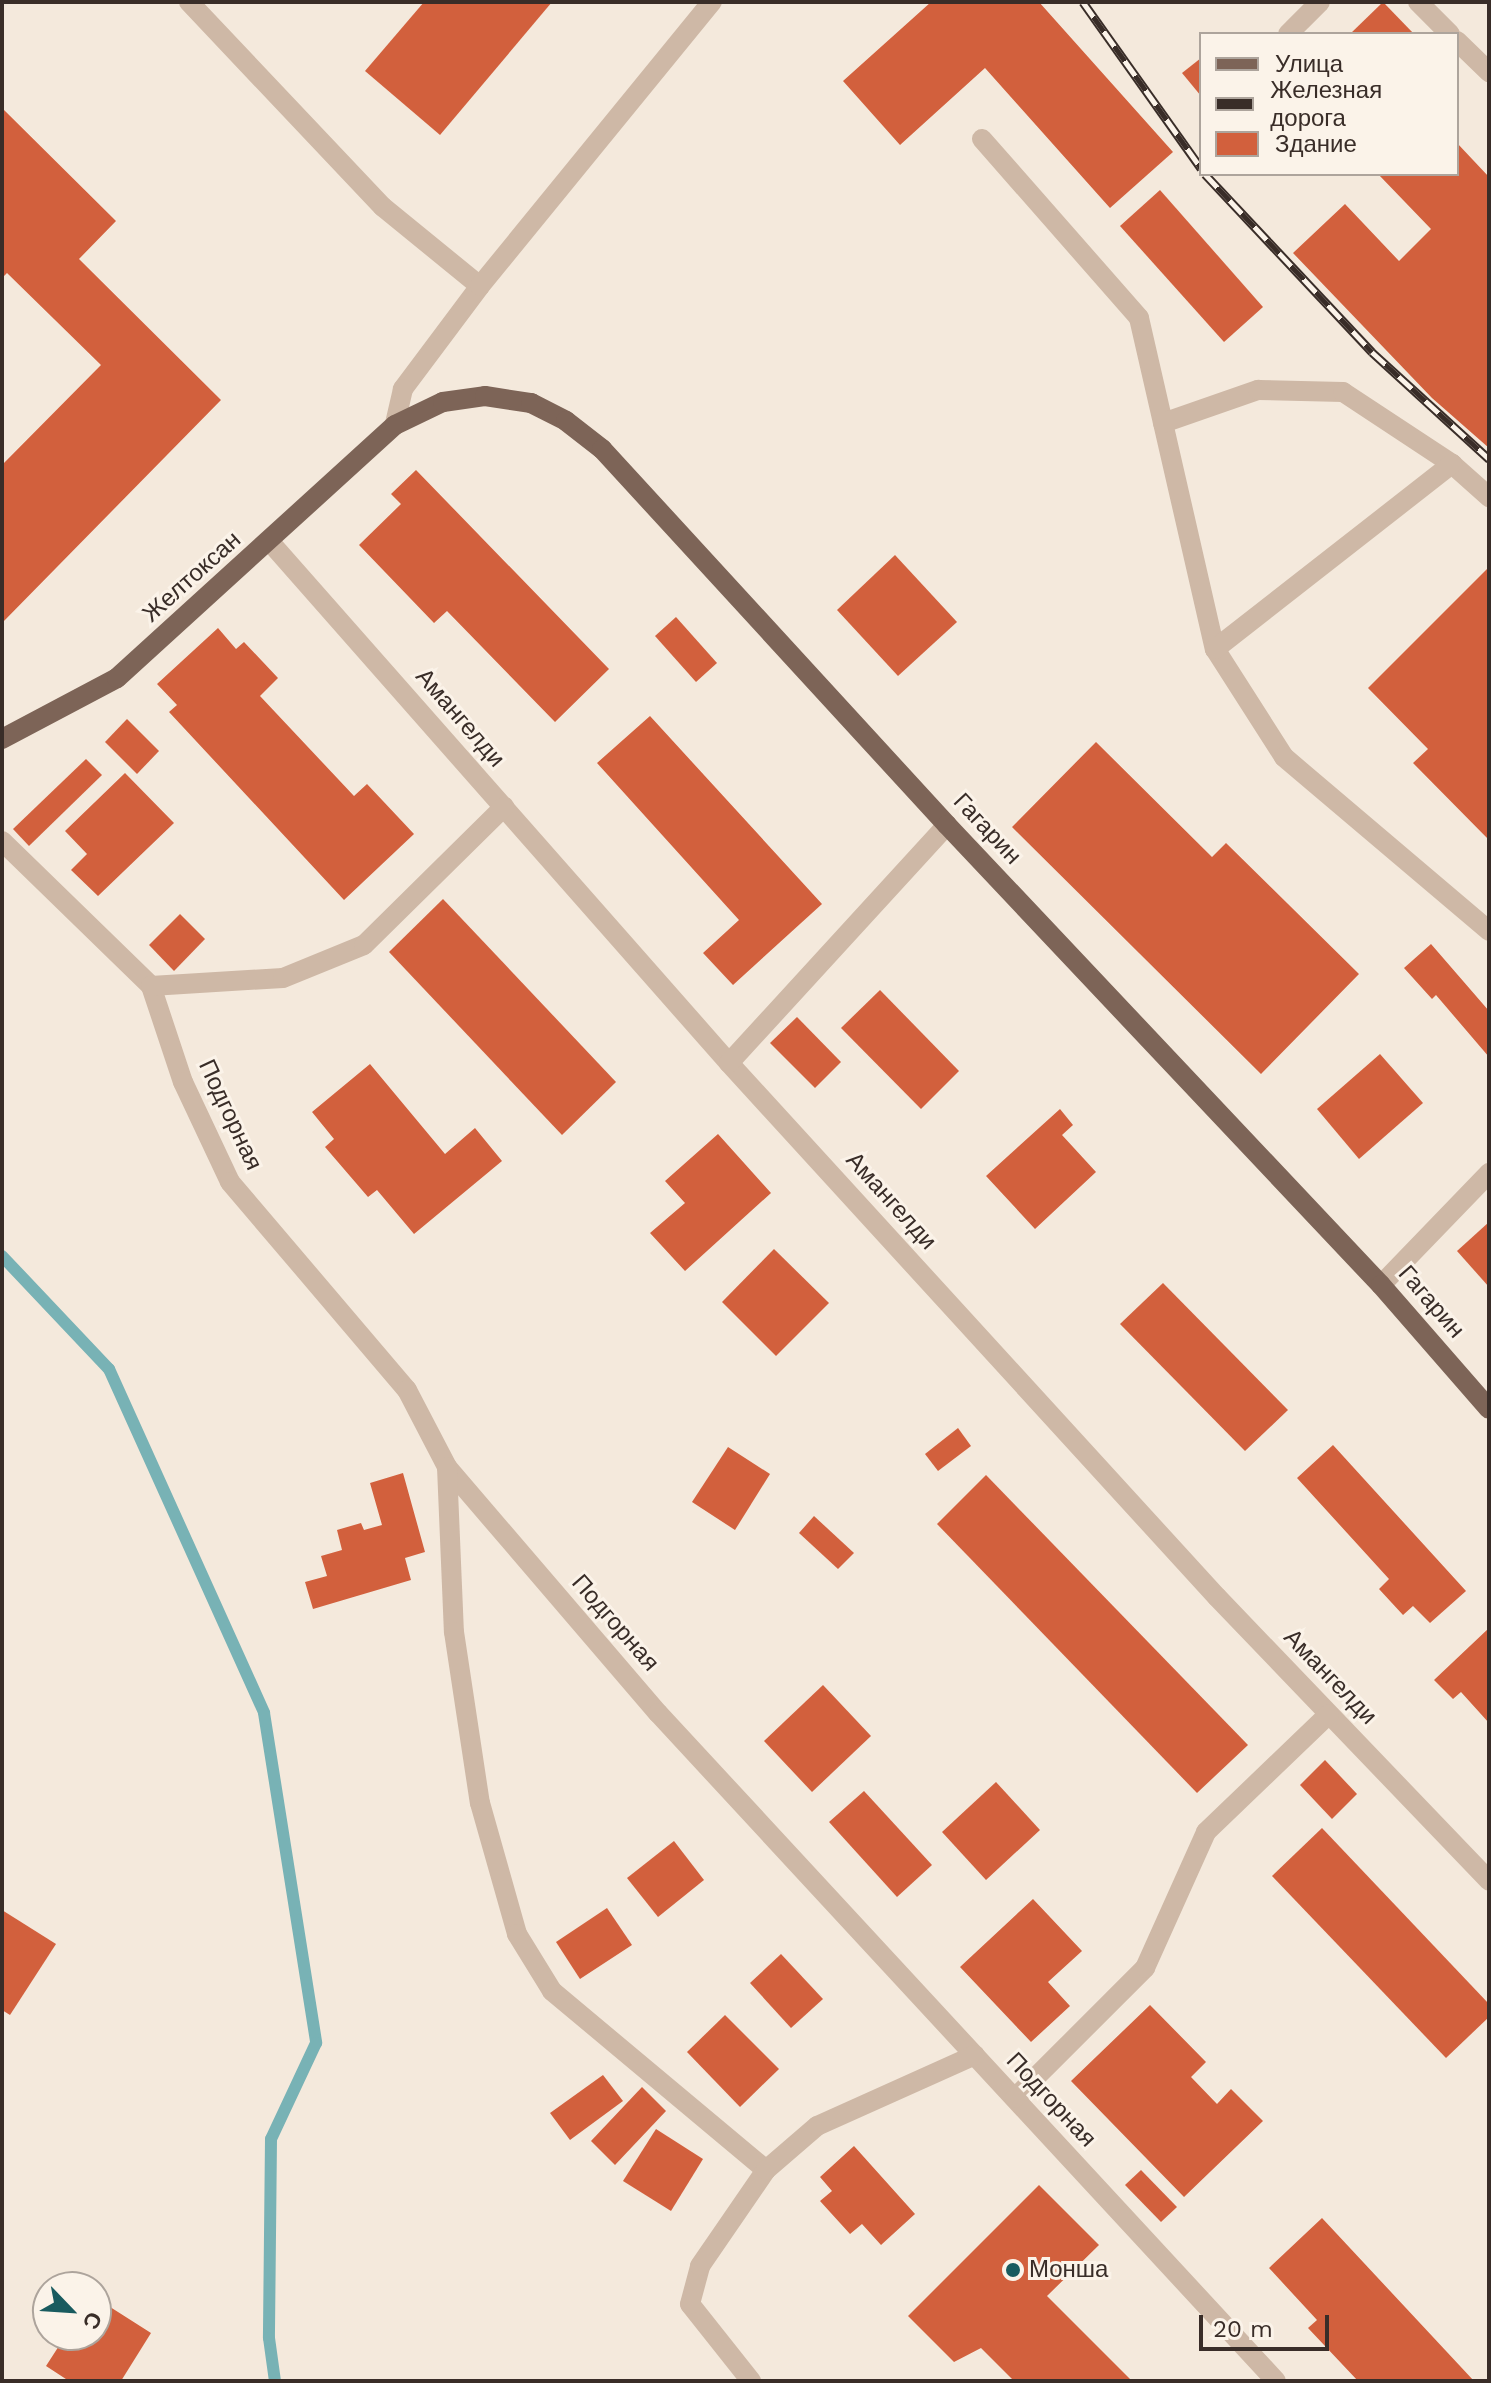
<!DOCTYPE html>
<meta charset="utf-8">
<style>
body{margin:0}
#map{position:relative;width:1491px;height:2383px;overflow:hidden;background:#f4e9dc;font-family:"Work Sans",sans-serif}
div>[style]{position:absolute}
.stream>*{height:12px;margin:-6px;padding:0 6px;transform-origin:6px;border-radius:6px;background:#78b2b5}
.building>*{inset:0;background:#d2603d}
.minor>*{height:20px;margin:-10px;padding:0 10px;transform-origin:10px;border-radius:10px;background:#ceb8a6}
.major>*{height:20px;margin:-10px;padding:0 10px;transform-origin:10px;border-radius:10px;background:#7d6457}
.rail>*{height:9px;margin-top:-4.5px;transform-origin:0;background:repeating-linear-gradient(90deg,#fbf3e9 0 18px,#392d28 0 36px);box-sizing:border-box;border-block:2px solid #392d28}
.dots>*{width:22px;height:22px;translate:-50% -50%;box-sizing:border-box;border:4px solid #fbf3e9;border-radius:50%}
span{translate:-50% -50%;white-space:nowrap;text-align:center;line-height:1.15;-webkit-text-stroke:6px #fbf3e9;paint-order:stroke}
.street-label{font-size:24px;color:#392d28}
.poi-label{font-size:24px;color:#392d28}
.left{translate:0 -50%;text-align:left}
.frame{position:absolute;inset:0;border:4px solid #392d28;pointer-events:none}
.legend{position:absolute;left:1199px;top:32px;width:260px;height:144px;box-sizing:border-box;background:#fbf3e9;border:2px solid #ada49c;margin:0;padding:10px 14px;list-style:none;font-size:24px;color:#392d28}
.legend li{display:flex;align-items:center;gap:16px;height:40px}
.legend b{width:40px;border:2px solid #ada49c}
.north{position:absolute;left:32px;top:2271px;width:80px;height:80px;box-sizing:border-box;background:#fbf3e9;border:2px solid #ada49c;border-radius:50%;rotate:115deg;font-size:22px;font-weight:700;line-height:32px;text-align:center;color:#392d28}
.north::after{content:'';display:block;margin:auto;width:28px;height:36px;background:#195b5f;clip-path:polygon(50% 0,100% 100%,50% 72%,0 100%)}
.scale{position:absolute;left:1199px;top:2315px;width:130px;height:36px;box-sizing:border-box;border:4px solid #392d28;border-top:0;padding-left:10px;font-size:24px;line-height:28px;white-space:nowrap;color:#392d28;-webkit-text-stroke:6px #fbf3e9;paint-order:stroke}
</style>
<div id="map">
<div class="stream">
<div style="left:2px;top:1256px;width:156px;rotate:46.6deg"></div>
<div style="left:109px;top:1369px;width:377px;rotate:65.7deg"></div>
<div style="left:264px;top:1713px;width:334px;rotate:81deg"></div>
<div style="left:316px;top:2043px;width:106px;rotate:115.1deg"></div>
<div style="left:271px;top:2139px;width:199px;rotate:90.6deg"></div>
<div style="left:269px;top:2338px;width:43px;rotate:82.1deg"></div>
</div>
<div class="building">
<div style="clip-path:polygon(424px 2px,552px 2px,440px 135px,365px 71px)"></div>
<div style="clip-path:polygon(931px 2px,1039px 2px,1173px 152px,1110px 208px,985px 68px,900px 145px,843px 81px)"></div>
<div style="clip-path:polygon(1383px 2px,1414px 34px,1350px 34px)"></div>
<div style="clip-path:polygon(1201px 58px,1201px 96px,1182px 73px)"></div>
<div style="clip-path:polygon(2px 108px,116px 221px,79px 259px,221px 400px,2px 623px,2px 465px,101px 365px,7px 273px,2px 278px)"></div>
<div style="clip-path:polygon(1457px 143px,1489px 177px,1489px 448px,1432px 398px,1293px 253px,1345px 204px,1399px 261px,1431px 229px,1378px 174px,1457px 174px)"></div>
<div style="clip-path:polygon(1160px 190px,1263px 307px,1224px 342px,1120px 226px)"></div>
<div style="clip-path:polygon(416px 470px,609px 669px,555px 722px,447px 611px,434px 623px,359px 545px,401px 504px,391px 494px)"></div>
<div style="clip-path:polygon(895px 555px,957px 622px,898px 676px,837px 610px)"></div>
<div style="clip-path:polygon(1489px 567px,1489px 840px,1413px 763px,1428px 749px,1368px 688px)"></div>
<div style="clip-path:polygon(676px 617px,717px 663px,696px 682px,655px 636px)"></div>
<div style="clip-path:polygon(218px 628px,236px 649px,244px 642px,278px 678px,260px 696px,354px 796px,367px 784px,414px 834px,344px 900px,169px 712px,177px 705px,157px 684px)"></div>
<div style="clip-path:polygon(650px 716px,822px 904px,733px 985px,703px 953px,739px 920px,597px 763px)"></div>
<div style="clip-path:polygon(127px 719px,159px 751px,137px 774px,105px 742px)"></div>
<div style="clip-path:polygon(1096px 742px,1212px 857px,1226px 843px,1359px 974px,1261px 1074px,1012px 827px)"></div>
<div style="clip-path:polygon(86px 759px,102px 775px,29px 846px,13px 829px)"></div>
<div style="clip-path:polygon(125px 773px,174px 823px,98px 896px,71px 870px,87px 854px,65px 831px)"></div>
<div style="clip-path:polygon(443px 899px,616px 1082px,562px 1135px,389px 952px)"></div>
<div style="clip-path:polygon(180px 914px,205px 939px,174px 971px,149px 945px)"></div>
<div style="clip-path:polygon(1431px 944px,1489px 1011px,1489px 1057px,1436px 995px,1432px 999px,1404px 968px)"></div>
<div style="clip-path:polygon(880px 990px,959px 1071px,921px 1109px,841px 1028px)"></div>
<div style="clip-path:polygon(797px 1017px,841px 1062px,815px 1088px,770px 1043px)"></div>
<div style="clip-path:polygon(1380px 1054px,1423px 1103px,1359px 1159px,1317px 1109px)"></div>
<div style="clip-path:polygon(370px 1064px,445px 1154px,475px 1128px,502px 1161px,414px 1234px,377px 1190px,368px 1197px,325px 1147px,334px 1139px,312px 1112px)"></div>
<div style="clip-path:polygon(1060px 1109px,1073px 1125px,1062px 1135px,1096px 1172px,1035px 1229px,986px 1176px)"></div>
<div style="clip-path:polygon(718px 1134px,771px 1193px,685px 1271px,650px 1233px,685px 1203px,665px 1181px)"></div>
<div style="clip-path:polygon(1489px 1222px,1489px 1287px,1457px 1251px)"></div>
<div style="clip-path:polygon(774px 1249px,829px 1303px,776px 1356px,722px 1302px)"></div>
<div style="clip-path:polygon(1163px 1283px,1288px 1410px,1245px 1451px,1120px 1324px)"></div>
<div style="clip-path:polygon(958px 1428px,971px 1446px,938px 1471px,925px 1454px)"></div>
<div style="clip-path:polygon(1333px 1445px,1466px 1591px,1430px 1623px,1413px 1606px,1403px 1615px,1379px 1589px,1389px 1579px,1297px 1478px)"></div>
<div style="clip-path:polygon(728px 1447px,770px 1474px,735px 1530px,692px 1502px)"></div>
<div style="clip-path:polygon(403px 1473px,425px 1552px,405px 1558px,411px 1580px,313px 1609px,305px 1582px,327px 1576px,321px 1556px,342px 1550px,337px 1530px,361px 1523px,364px 1530px,382px 1525px,370px 1483px)"></div>
<div style="clip-path:polygon(986px 1475px,1248px 1745px,1197px 1793px,937px 1524px)"></div>
<div style="clip-path:polygon(814px 1516px,854px 1553px,838px 1569px,799px 1533px)"></div>
<div style="clip-path:polygon(1489px 1628px,1489px 1723px,1461px 1692px,1453px 1699px,1434px 1680px)"></div>
<div style="clip-path:polygon(823px 1685px,871px 1736px,812px 1792px,764px 1741px)"></div>
<div style="clip-path:polygon(1325px 1760px,1357px 1794px,1332px 1819px,1300px 1785px)"></div>
<div style="clip-path:polygon(996px 1782px,1040px 1830px,986px 1880px,942px 1832px)"></div>
<div style="clip-path:polygon(864px 1791px,932px 1865px,897px 1897px,829px 1822px)"></div>
<div style="clip-path:polygon(1322px 1828px,1489px 2004px,1489px 2017px,1446px 2058px,1272px 1876px)"></div>
<div style="clip-path:polygon(674px 1841px,704px 1880px,658px 1917px,627px 1878px)"></div>
<div style="clip-path:polygon(1033px 1899px,1082px 1951px,1048px 1982px,1070px 2006px,1031px 2042px,960px 1967px)"></div>
<div style="clip-path:polygon(607px 1908px,632px 1945px,580px 1979px,556px 1942px)"></div>
<div style="clip-path:polygon(2px 1910px,56px 1944px,10px 2015px,2px 2010px)"></div>
<div style="clip-path:polygon(781px 1954px,823px 1999px,791px 2028px,750px 1983px)"></div>
<div style="clip-path:polygon(1150px 2005px,1206px 2062px,1191px 2077px,1217px 2104px,1231px 2089px,1263px 2121px,1184px 2197px,1071px 2081px)"></div>
<div style="clip-path:polygon(725px 2015px,779px 2069px,740px 2107px,687px 2052px)"></div>
<div style="clip-path:polygon(603px 2075px,623px 2101px,570px 2140px,550px 2113px)"></div>
<div style="clip-path:polygon(642px 2087px,666px 2111px,615px 2165px,591px 2141px)"></div>
<div style="clip-path:polygon(656px 2129px,703px 2159px,671px 2211px,623px 2181px)"></div>
<div style="clip-path:polygon(854px 2146px,915px 2214px,881px 2245px,862px 2224px,850px 2234px,820px 2201px,832px 2191px,820px 2177px)"></div>
<div style="clip-path:polygon(1141px 2170px,1177px 2207px,1161px 2222px,1125px 2185px)"></div>
<div style="clip-path:polygon(1039px 2185px,1099px 2245px,1047px 2296px,1132px 2381px,1014px 2381px,981px 2348px,954px 2362px,908px 2316px)"></div>
<div style="clip-path:polygon(1322px 2218px,1474px 2381px,1358px 2381px,1308px 2328px,1317px 2320px,1269px 2268px)"></div>
<div style="clip-path:polygon(96px 2298px,151px 2333px,121px 2381px,69px 2381px,46px 2366px,66px 2335px,96px 2335px)"></div>
</div>
<div class="minor">
<div style="left:189px;top:2px;width:282px;rotate:46.6deg"></div>
<div style="left:383px;top:207px;width:125px;rotate:39.2deg"></div>
<div style="left:480px;top:286px;width:129px;rotate:126.8deg"></div>
<div style="left:403px;top:389px;width:37px;rotate:103deg"></div>
<div style="left:1418px;top:2px;width:45px;rotate:45deg"></div>
<div style="left:1288px;top:34px;width:45px;rotate:-45deg"></div>
<div style="left:1457px;top:41px;width:45px;rotate:44.1deg"></div>
<div style="left:982px;top:139px;width:238px;rotate:48.7deg"></div>
<div style="left:1139px;top:318px;width:340px;rotate:77.1deg"></div>
<div style="left:1215px;top:649px;width:128px;rotate:57.4deg"></div>
<div style="left:1284px;top:757px;width:269px;rotate:40.3deg"></div>
<div style="left:480px;top:286px;width:367px;rotate:-50.8deg"></div>
<div style="left:1163px;top:423px;width:101px;rotate:-19.2deg"></div>
<div style="left:1258px;top:390px;width:85px;rotate:1.3deg"></div>
<div style="left:1343px;top:392px;width:131px;rotate:33.4deg"></div>
<div style="left:1452px;top:464px;width:50px;rotate:41.7deg"></div>
<div style="left:270px;top:542px;width:694px;rotate:48.62deg"></div>
<div style="left:729px;top:1063px;width:723px;rotate:47.58deg"></div>
<div style="left:1217px;top:1597px;width:393px;rotate:46.2deg"></div>
<div style="left:1215px;top:649px;width:301px;rotate:-38deg"></div>
<div style="left:2px;top:841px;width:208px;rotate:44.2deg"></div>
<div style="left:151px;top:986px;width:101px;rotate:71.6deg"></div>
<div style="left:183px;top:1082px;width:110px;rotate:64.8deg"></div>
<div style="left:230px;top:1182px;width:273px;rotate:49.6deg"></div>
<div style="left:407px;top:1390px;width:87px;rotate:62.5deg"></div>
<div style="left:447px;top:1467px;width:324px;rotate:49.4deg"></div>
<div style="left:658px;top:1713px;width:910px;rotate:47.23deg"></div>
<div style="left:151px;top:986px;width:132px;rotate:-3.5deg"></div>
<div style="left:283px;top:978px;width:87px;rotate:-22.2deg"></div>
<div style="left:364px;top:945px;width:197px;rotate:-44.6deg"></div>
<div style="left:729px;top:1063px;width:323px;rotate:-47.5deg"></div>
<div style="left:1381px;top:1285px;width:156px;rotate:-46deg"></div>
<div style="left:447px;top:1467px;width:165px;rotate:87.6deg"></div>
<div style="left:454px;top:1632px;width:173px;rotate:81.4deg"></div>
<div style="left:480px;top:1803px;width:136px;rotate:74.2deg"></div>
<div style="left:517px;top:1934px;width:67px;rotate:58.4deg"></div>
<div style="left:552px;top:1991px;width:279px;rotate:39.9deg"></div>
<div style="left:1015px;top:2098px;width:184px;rotate:-45deg"></div>
<div style="left:1145px;top:1968px;width:149px;rotate:-65.8deg"></div>
<div style="left:1206px;top:1832px;width:170px;rotate:-43.8deg"></div>
<div style="left:751px;top:2381px;width:98px;rotate:-128.4deg"></div>
<div style="left:690px;top:2304px;width:39px;rotate:-75deg"></div>
<div style="left:700px;top:2266px;width:116px;rotate:-55.5deg"></div>
<div style="left:766px;top:2170px;width:67px;rotate:-40.8deg"></div>
<div style="left:817px;top:2126px;width:173px;rotate:-24.2deg"></div>
</div>
<div class="major">
<div style="left:2px;top:739px;width:130px;rotate:-27.9deg"></div>
<div style="left:117px;top:678px;width:376px;rotate:-42.3deg"></div>
<div style="left:395px;top:425px;width:53px;rotate:-25.6deg"></div>
<div style="left:443px;top:402px;width:42px;rotate:-8.1deg"></div>
<div style="left:485px;top:396px;width:47px;rotate:8.7deg"></div>
<div style="left:531px;top:403px;width:39px;rotate:27deg"></div>
<div style="left:566px;top:421px;width:46px;rotate:37.9deg"></div>
<div style="left:602px;top:449px;width:510px;rotate:47.46deg"></div>
<div style="left:947px;top:825px;width:632px;rotate:46.67deg"></div>
<div style="left:1381px;top:1285px;width:164px;rotate:48.9deg"></div>
</div>
<div class="rail">
<div style="left:1083px;top:2px;width:204px;rotate:54.6deg"></div>
<div style="left:1205px;top:174px;width:244px;rotate:46.8deg"></div>
<div style="left:1372px;top:352px;width:159px;rotate:42.4deg"></div>
</div>
<div class="dots">
<div style="left:1013px;top:2270px;background:#195b5f"></div>
</div>
<div class="street-label">
<span style="left:192px;top:577px;rotate:-42deg">Желтоксан</span>
<span style="left:460px;top:718px;rotate:49deg">Амангелди</span>
<span style="left:987px;top:829px;rotate:47deg">Гагарин</span>
<span style="left:230px;top:1115px;rotate:65deg">Подгорная</span>
<span style="left:891px;top:1201px;rotate:48deg">Амангелди</span>
<span style="left:1431px;top:1302px;rotate:49deg">Гагарин</span>
<span style="left:615px;top:1623px;rotate:49deg">Подгорная</span>
<span style="left:1330px;top:1677px;rotate:46deg">Амангелди</span>
<span style="left:1051px;top:2100px;rotate:47deg">Подгорная</span>
</div>
<div class="poi-label">
<span class="left" style="left:1029px;top:2270px">Монша</span>
</div>
<div class="frame"></div>
<ul class="legend">
<li><b style="height:10px;background:#7d6457"></b>Улица</li>
<li><b style="height:10px;background:#392d28"></b>Железная дорога</li>
<li><b style="height:22px;background:#d2603d"></b>Здание</li>
</ul>
<div class="north">С</div>
<div class="scale">20 m</div>
</div>
